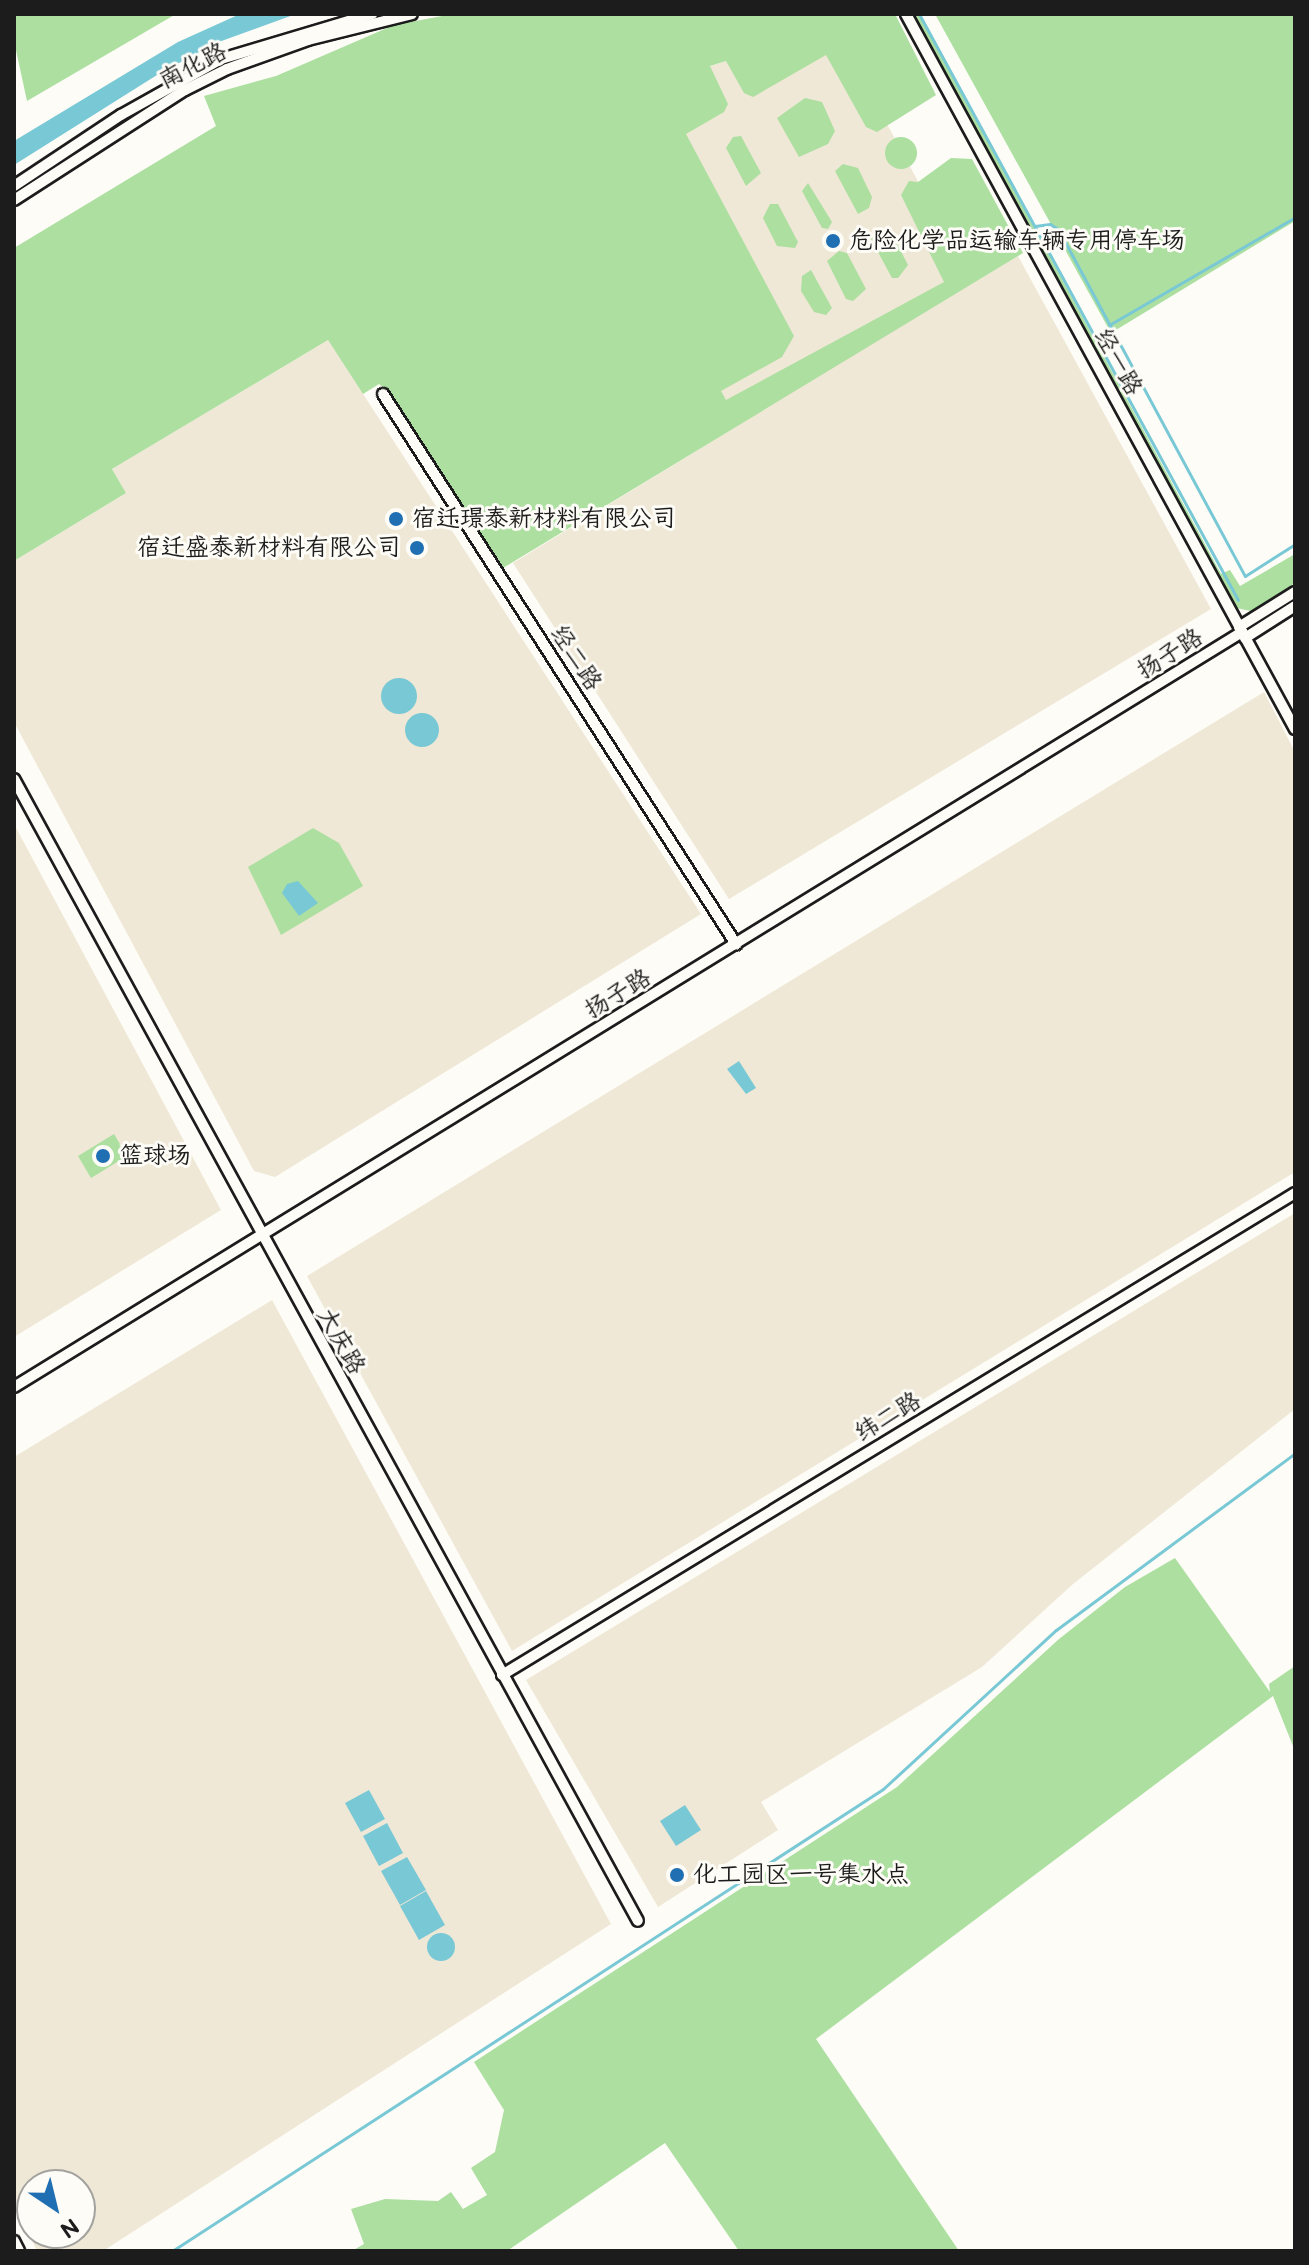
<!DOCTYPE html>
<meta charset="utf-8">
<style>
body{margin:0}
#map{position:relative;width:1309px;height:2265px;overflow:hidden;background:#fdfcf7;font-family:"Balsamiq Sans","LXGW WenKai TC",sans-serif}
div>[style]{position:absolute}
.built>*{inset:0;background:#f0e8d6}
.green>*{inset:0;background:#acdfa0}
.round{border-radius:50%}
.water>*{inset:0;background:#79c8d5}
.stream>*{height:3px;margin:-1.5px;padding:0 1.5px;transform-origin:1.5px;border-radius:1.5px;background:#79c8d5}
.roads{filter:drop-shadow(2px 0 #1c1c1c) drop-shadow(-2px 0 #1c1c1c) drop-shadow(0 2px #1c1c1c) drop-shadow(0 -2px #1c1c1c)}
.secondary>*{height:10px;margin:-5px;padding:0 5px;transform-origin:5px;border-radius:5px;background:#fdfcf7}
.dots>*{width:22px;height:22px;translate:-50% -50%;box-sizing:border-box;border:4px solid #fdfcf7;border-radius:50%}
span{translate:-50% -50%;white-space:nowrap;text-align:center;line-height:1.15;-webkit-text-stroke:6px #fdfcf7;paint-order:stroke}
.street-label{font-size:24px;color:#1c1c1c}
.poi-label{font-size:24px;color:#1c1c1c}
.left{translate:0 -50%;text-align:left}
.right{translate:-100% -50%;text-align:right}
.frame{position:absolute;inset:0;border:16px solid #1c1c1c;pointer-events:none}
.north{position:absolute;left:16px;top:2169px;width:80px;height:80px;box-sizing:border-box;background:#fdfcf7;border:2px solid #a3a29f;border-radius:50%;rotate:145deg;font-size:22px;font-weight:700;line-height:32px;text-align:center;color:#1c1c1c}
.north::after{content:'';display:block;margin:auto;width:28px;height:36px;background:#1f6fb2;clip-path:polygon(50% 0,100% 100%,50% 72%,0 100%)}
</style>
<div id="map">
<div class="built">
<div style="clip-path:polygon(834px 26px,973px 283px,1018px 256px,1211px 609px,729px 899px,513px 563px,739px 425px,568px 112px)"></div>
<div style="clip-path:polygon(328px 340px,701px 914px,275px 1177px,254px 1171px,14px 722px,14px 561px,126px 493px,112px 469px)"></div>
<div style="clip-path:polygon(1264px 692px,1295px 752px,1295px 1172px,512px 1651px,307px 1276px)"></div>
<div style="clip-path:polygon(14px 824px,221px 1210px,14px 1337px)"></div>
<div style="clip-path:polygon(1295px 1213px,1295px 1409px,1073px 1584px,982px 1667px,761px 1802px,778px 1830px,658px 1907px,526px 1680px)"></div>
<div style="clip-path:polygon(evenodd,272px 1300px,611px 1924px,103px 2251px,37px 2251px,14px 2203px,14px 1457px,272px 1300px,32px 2185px,80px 2185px,80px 2233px,32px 2233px,32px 2185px)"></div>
</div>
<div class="green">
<div style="clip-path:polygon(14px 14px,176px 14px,27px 101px,14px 41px)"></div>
<div style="clip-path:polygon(453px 14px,895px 14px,936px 95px,877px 132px,866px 127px,826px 55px,753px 97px,744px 93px,726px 61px,710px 66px,728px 104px,724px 112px,686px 134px,794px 336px,782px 357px,721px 391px,726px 400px,944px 282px,901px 195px,909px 181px,918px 182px,951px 158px,972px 159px,1023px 253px,503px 568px,389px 392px,379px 384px,363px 394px,328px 340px,112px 469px,126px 493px,14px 561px,14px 248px,216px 126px,204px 96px,276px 76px,394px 25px)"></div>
<div style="clip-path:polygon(910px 14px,919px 14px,1221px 574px,1230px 570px,1240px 586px,1295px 554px,1295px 583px,1251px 611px,1236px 608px)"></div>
<div style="clip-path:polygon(935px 14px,1295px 14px,1295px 221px,1111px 333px)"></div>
<div style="clip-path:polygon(805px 98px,822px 102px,835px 131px,828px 144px,799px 157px,777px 118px)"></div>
<div style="clip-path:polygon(741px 136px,761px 173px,746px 186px,726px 148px,733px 137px)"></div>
<div class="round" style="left:885px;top:137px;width:32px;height:32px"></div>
<div style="clip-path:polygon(843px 164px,858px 168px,872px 197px,869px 208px,858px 214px,835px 171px)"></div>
<div style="clip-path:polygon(808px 183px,832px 222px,828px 229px,822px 228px,802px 191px)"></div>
<div style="clip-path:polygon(770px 204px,778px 204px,798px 242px,795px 248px,777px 246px,763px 218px)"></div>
<div style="clip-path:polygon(882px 228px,891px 232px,908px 265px,898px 278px,892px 278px,871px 239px)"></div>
<div style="clip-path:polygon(839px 251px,847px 253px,866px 289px,853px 301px,846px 299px,827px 261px)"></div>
<div style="clip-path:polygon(811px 270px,832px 308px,826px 315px,814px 312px,801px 291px,802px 276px)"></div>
<div style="clip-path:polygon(313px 828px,339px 843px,363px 886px,281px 935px,248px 867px)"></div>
<div style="clip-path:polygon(114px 1134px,127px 1156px,91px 1178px,78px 1156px)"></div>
<div style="clip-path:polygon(1175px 1558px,1270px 1692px,1269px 1684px,1295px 1666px,1295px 1751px,1273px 1696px,816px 2039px,959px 2251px,739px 2251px,665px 2143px,507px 2251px,352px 2251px,364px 2244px,351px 2209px,385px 2199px,438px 2201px,451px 2192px,463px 2209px,487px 2195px,471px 2168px,495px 2152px,504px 2110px,474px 2062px,897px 1787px,1059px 1639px,1125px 1587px)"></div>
</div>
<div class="water">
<div style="clip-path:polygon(240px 14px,296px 14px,216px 43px,157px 75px,14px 165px,14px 141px,178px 42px)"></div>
<div class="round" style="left:381px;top:678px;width:36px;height:36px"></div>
<div class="round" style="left:405px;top:713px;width:34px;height:34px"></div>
<div style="clip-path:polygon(298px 881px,318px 903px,299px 916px,282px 893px,287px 884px)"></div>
<div style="clip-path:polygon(739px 1061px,756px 1088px,746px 1094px,727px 1069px)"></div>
<div style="clip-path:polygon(369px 1790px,385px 1819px,361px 1832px,345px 1803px)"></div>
<div style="clip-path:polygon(685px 1805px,701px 1830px,676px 1846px,660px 1821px)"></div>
<div style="clip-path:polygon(387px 1823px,403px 1853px,379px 1866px,363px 1836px)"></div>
<div style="clip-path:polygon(407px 1857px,426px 1890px,400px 1905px,381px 1871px)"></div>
<div style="clip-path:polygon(426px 1891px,445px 1925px,419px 1940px,400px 1906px)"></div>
<div class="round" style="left:427px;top:1933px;width:28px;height:28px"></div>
</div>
<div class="stream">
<div style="left:919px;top:14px;width:667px;rotate:61.44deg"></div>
<div style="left:1035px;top:226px;width:15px;rotate:-8deg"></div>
<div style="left:1050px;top:224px;width:9px;rotate:32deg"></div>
<div style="left:1058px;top:229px;width:394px;rotate:61.7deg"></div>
<div style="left:1245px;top:576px;width:59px;rotate:-32.6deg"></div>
<div style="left:1109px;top:325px;width:215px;rotate:-30.1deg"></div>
<div style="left:172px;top:2251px;width:848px;rotate:-33.02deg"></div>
<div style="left:883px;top:1789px;width:235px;rotate:-42.6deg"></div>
<div style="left:1056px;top:1630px;width:297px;rotate:-36.5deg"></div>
</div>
<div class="roads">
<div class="secondary">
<div style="left:906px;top:14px;width:814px;rotate:61.45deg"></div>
<div style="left:14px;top:186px;width:128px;rotate:-33.6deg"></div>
<div style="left:121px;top:115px;width:115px;rotate:-29.2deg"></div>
<div style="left:221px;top:59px;width:158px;rotate:-16.6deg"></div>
<div style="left:14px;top:200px;width:203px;rotate:-32.8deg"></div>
<div style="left:185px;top:90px;width:47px;rotate:-26.6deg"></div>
<div style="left:227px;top:69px;width:86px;rotate:-19.7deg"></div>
<div style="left:308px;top:40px;width:107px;rotate:-14deg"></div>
<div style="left:383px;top:394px;width:654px;rotate:57.31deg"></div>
<div style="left:1239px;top:627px;width:66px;rotate:-32deg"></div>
<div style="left:1245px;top:638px;width:59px;rotate:-32.6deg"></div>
<div style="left:14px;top:779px;width:1301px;rotate:61.35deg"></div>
<div style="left:14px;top:1387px;width:1442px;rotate:-31.58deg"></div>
<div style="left:502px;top:1675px;width:928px;rotate:-31.29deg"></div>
<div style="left:14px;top:2241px;width:11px;rotate:63deg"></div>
</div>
</div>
<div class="dots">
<div style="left:833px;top:241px;background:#1f6fb2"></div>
<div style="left:396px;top:519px;background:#1f6fb2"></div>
<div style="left:417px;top:548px;background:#1f6fb2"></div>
<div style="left:103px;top:1156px;background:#1f6fb2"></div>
<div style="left:677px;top:1875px;background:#1f6fb2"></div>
</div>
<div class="street-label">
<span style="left:193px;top:66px;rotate:-27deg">南化路</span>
<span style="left:1118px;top:362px;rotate:61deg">经一路</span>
<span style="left:1170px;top:654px;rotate:-32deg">扬子路</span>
<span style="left:576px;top:658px;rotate:57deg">经二路</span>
<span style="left:618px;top:994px;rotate:-31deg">扬子路</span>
<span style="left:341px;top:1341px;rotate:61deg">大庆路</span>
<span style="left:888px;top:1417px;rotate:-31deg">纬二路</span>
</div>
<div class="poi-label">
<span class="left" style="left:849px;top:241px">危险化学品运输车辆专用停车场</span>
<span class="left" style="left:412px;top:519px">宿迁璟泰新材料有限公司</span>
<span class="right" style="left:401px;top:548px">宿迁盛泰新材料有限公司</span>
<span class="left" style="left:119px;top:1156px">篮球场</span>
<span class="left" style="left:693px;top:1875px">化工园区一号集水点</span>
</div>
<div class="frame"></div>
<div class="north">N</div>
</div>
